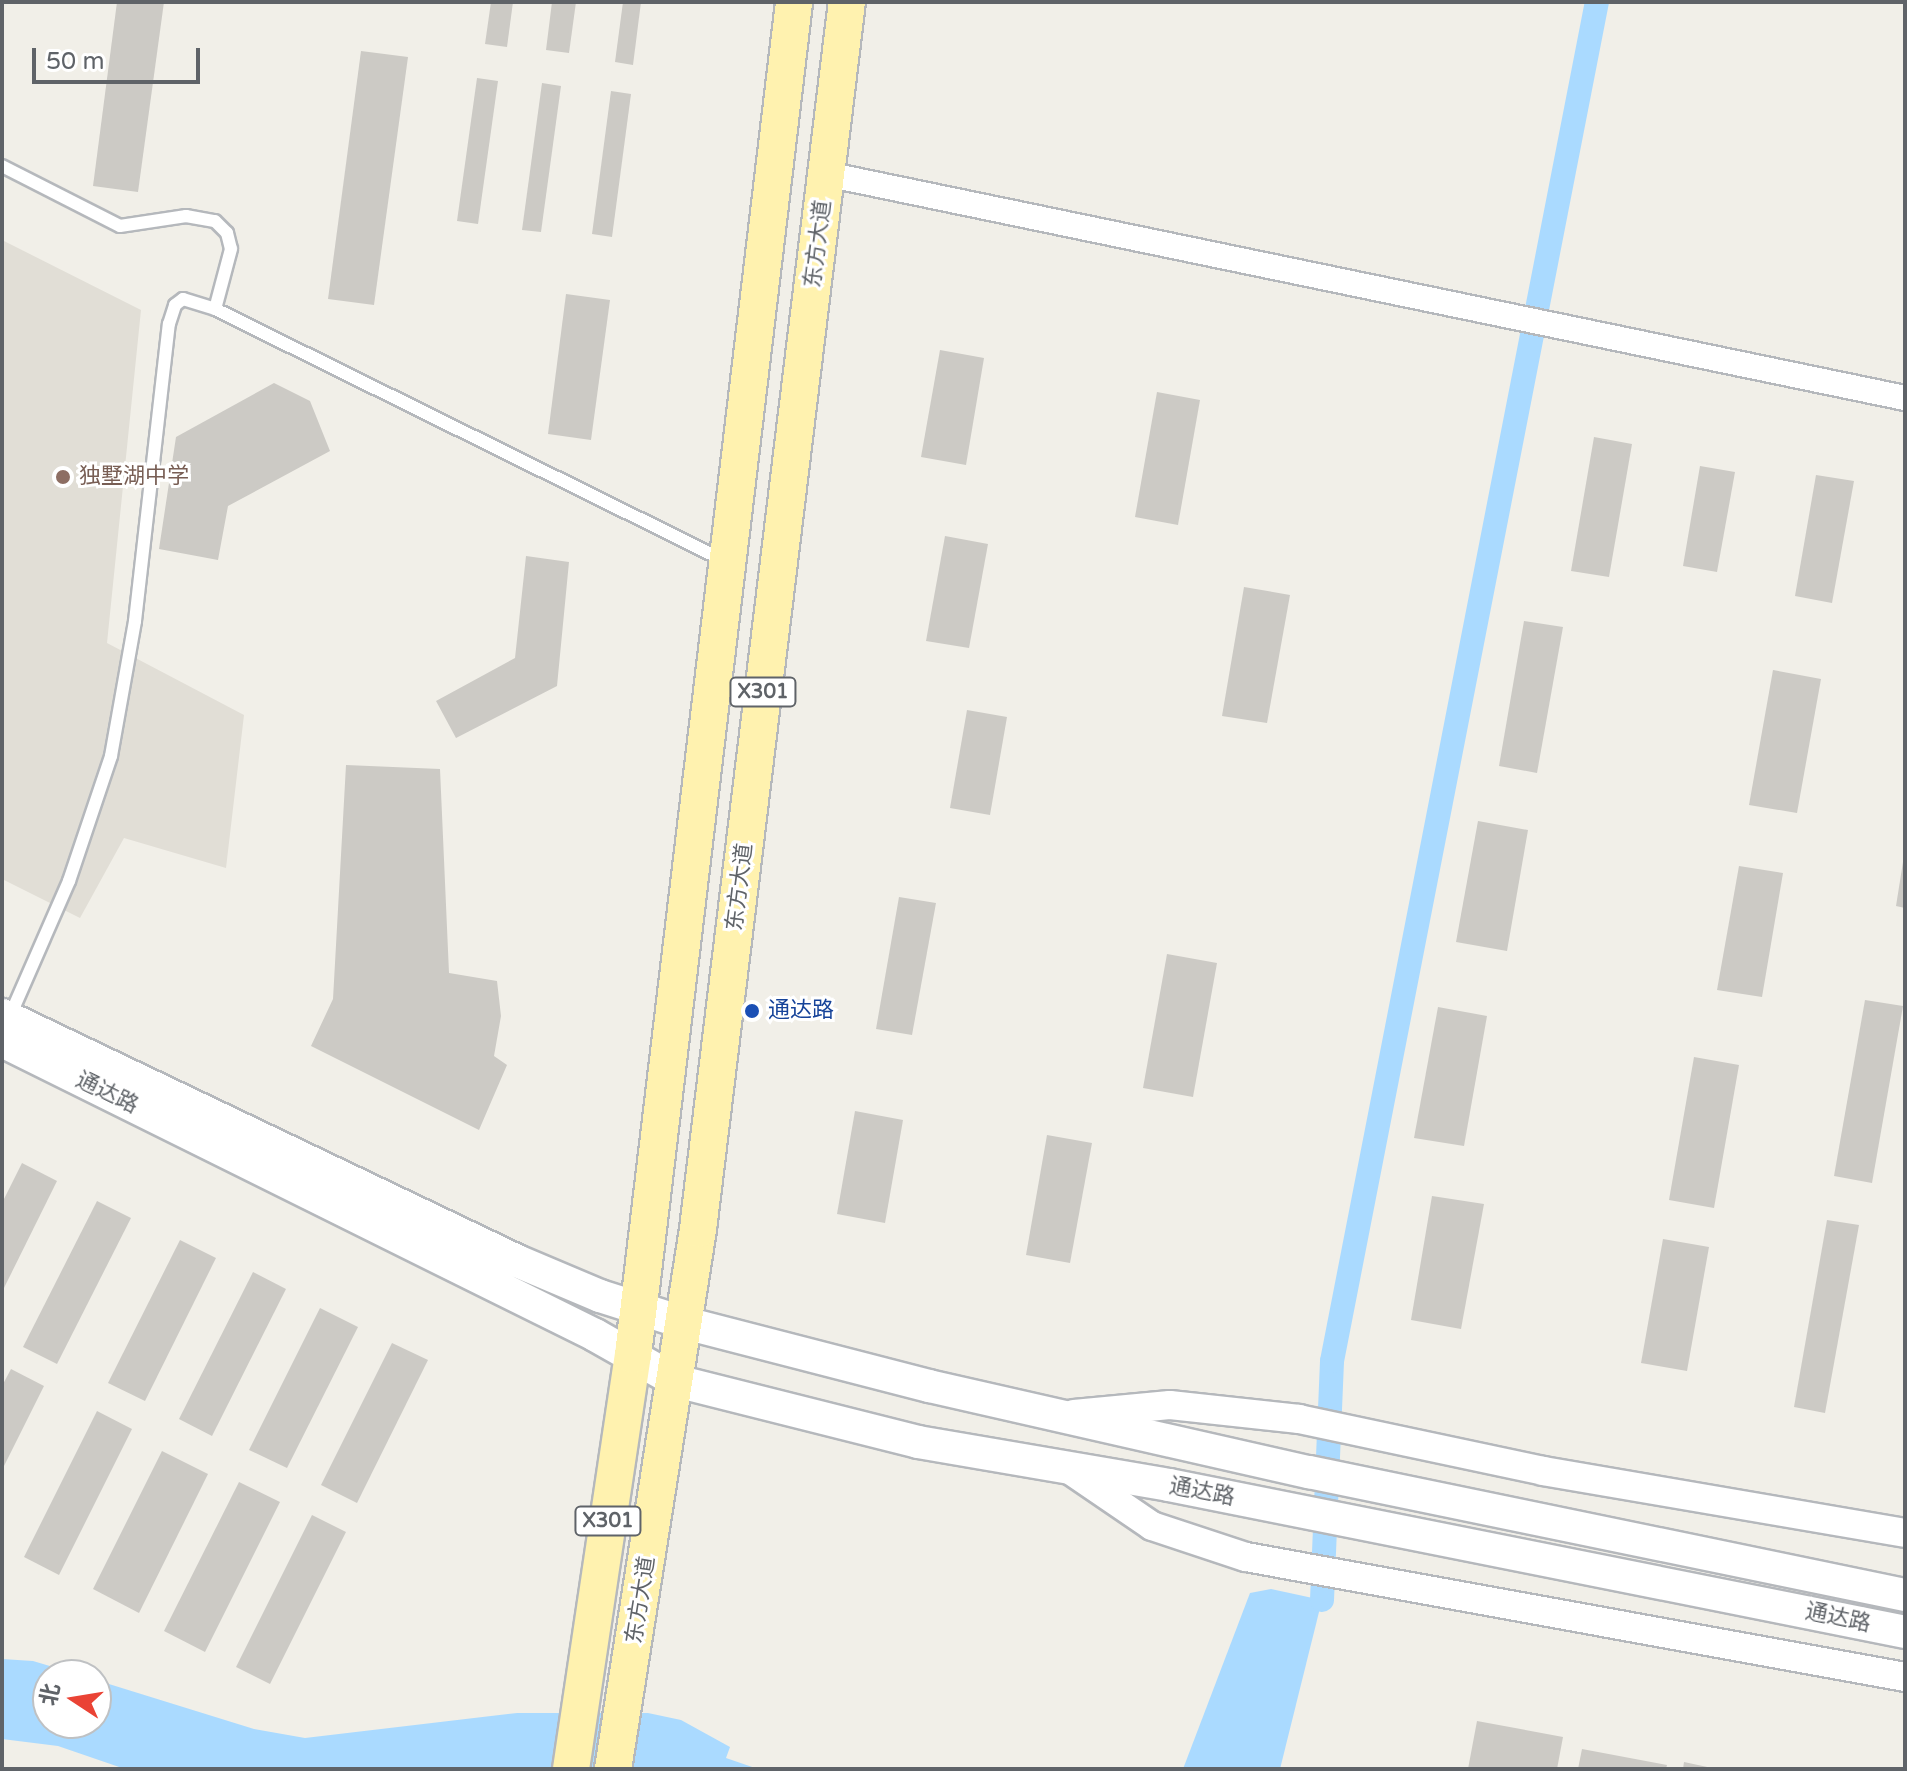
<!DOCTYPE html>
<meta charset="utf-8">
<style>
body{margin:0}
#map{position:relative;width:1907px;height:1771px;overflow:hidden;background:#f1efe8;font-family:"Varela Round","Noto Sans SC",sans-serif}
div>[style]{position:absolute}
.education>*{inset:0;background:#e1ded6}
.water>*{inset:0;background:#aadaff}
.canal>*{height:24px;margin:-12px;padding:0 12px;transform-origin:12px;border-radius:12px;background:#aadaff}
.building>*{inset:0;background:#cccac5}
.roads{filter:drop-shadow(2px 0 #b5b8bc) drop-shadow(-2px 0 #b5b8bc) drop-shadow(0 2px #b5b8bc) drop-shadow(0 -2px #b5b8bc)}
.service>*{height:12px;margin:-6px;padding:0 6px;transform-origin:6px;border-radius:6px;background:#fff}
.minor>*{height:24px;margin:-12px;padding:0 12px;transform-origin:12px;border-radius:12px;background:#fff}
.tertiary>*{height:28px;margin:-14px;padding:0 14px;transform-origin:14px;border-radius:14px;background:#fff}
.secondary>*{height:32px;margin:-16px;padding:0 16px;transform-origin:16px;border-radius:16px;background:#fff}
.primary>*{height:36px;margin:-18px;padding:0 18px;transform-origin:18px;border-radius:18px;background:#fff2af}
.dots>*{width:22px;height:22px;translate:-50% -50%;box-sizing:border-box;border:4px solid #fff;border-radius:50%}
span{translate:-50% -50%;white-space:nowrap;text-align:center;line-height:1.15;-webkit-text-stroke:6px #fff;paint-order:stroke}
.shield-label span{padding:2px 6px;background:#fff;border:2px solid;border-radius:6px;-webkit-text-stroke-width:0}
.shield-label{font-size:20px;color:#5f6368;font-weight:700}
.street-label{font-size:22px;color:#5f6368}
.education-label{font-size:22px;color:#785e54}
.left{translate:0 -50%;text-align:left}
.transit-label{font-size:22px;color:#164399}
.frame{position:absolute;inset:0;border:4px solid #5f6368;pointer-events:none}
.north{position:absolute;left:32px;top:1659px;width:80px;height:80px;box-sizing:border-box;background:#fff;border:2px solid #bfc1c3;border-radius:50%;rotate:282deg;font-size:22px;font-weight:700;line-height:32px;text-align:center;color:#5f6368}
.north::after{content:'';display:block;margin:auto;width:28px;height:36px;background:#ea4335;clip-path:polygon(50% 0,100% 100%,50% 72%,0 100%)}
.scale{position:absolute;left:32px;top:48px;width:168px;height:36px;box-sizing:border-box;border:4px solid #5f6368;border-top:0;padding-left:10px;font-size:24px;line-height:28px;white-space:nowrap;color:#5f6368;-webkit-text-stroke:6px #fff;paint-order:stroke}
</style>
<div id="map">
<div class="education">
<div style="clip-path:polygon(2px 240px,141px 310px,107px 643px,244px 715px,226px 868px,124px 838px,80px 918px,2px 879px)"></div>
</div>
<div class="water">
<div style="clip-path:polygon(1271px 1589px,1322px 1600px,1280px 1769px,1183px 1769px,1250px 1593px)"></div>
<div style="clip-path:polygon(2px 1659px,33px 1661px,80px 1675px,48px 1675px,48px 1723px,96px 1723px,96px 1680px,254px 1729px,305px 1738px,517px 1713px,648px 1713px,681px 1720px,730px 1747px,726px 1758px,758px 1769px,125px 1769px,58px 1746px,2px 1739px)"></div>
</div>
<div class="canal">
<div style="left:1322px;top:1600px;width:239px;rotate:-87.6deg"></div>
<div style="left:1332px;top:1361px;width:1385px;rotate:-78.97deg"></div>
</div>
<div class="building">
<div style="clip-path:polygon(117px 2px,164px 2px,138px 192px,93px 186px)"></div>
<div style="clip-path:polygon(491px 2px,513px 2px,507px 47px,485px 44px)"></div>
<div style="clip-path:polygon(552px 2px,576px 2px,569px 53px,546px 50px)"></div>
<div style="clip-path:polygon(623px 2px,641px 2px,633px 65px,615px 62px)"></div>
<div style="clip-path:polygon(361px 51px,408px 57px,374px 305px,328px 299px)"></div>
<div style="clip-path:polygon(477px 78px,498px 81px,478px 224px,457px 221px)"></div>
<div style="clip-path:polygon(542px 83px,561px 86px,541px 232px,522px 230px)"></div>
<div style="clip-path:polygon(611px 91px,631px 94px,612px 237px,592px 234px)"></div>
<div style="clip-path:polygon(566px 294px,610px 300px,591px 440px,548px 434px)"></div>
<div style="clip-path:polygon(940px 350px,984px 358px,966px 465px,921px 457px)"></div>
<div style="clip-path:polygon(274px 383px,310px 401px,330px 451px,228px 506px,218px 560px,159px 549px,176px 437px)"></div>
<div style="clip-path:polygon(1157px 392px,1200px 400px,1178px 525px,1135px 517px)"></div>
<div style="clip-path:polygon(1594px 437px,1632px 444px,1609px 577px,1571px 571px)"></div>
<div style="clip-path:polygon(1700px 466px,1735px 472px,1717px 572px,1683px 566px)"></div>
<div style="clip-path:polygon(1816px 475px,1854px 481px,1832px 603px,1795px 596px)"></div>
<div style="clip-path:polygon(945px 536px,988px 544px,969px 648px,926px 641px)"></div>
<div style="clip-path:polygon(526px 556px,569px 562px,557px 686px,456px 738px,436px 701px,515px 658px)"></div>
<div style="clip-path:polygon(1244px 587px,1290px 595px,1267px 723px,1222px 716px)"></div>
<div style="clip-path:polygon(1524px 621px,1563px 627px,1537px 773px,1499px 766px)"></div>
<div style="clip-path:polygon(1773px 670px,1821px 679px,1797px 813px,1749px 805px)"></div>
<div style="clip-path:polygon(967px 710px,1007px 717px,990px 815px,950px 808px)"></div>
<div style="clip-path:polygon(346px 765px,440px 769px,449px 973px,497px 981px,501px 1016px,494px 1056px,507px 1065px,479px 1130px,311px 1046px,333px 999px)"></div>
<div style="clip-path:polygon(1478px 821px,1528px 830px,1507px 951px,1456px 942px)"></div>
<div style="clip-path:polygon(1903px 862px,1905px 862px,1905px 908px,1896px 906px)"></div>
<div style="clip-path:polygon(1739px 866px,1783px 873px,1762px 997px,1717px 990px)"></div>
<div style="clip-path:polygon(899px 897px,936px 903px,912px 1035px,876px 1029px)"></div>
<div style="clip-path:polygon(1167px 954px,1217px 963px,1193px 1097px,1143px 1088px)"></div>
<div style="clip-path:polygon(1865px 1000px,1903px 1006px,1872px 1183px,1834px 1176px)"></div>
<div style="clip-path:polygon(1438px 1007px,1487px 1016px,1464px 1146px,1414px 1138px)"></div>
<div style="clip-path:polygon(1694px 1057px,1739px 1065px,1714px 1208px,1669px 1200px)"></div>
<div style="clip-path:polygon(855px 1111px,903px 1120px,885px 1223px,837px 1214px)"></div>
<div style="clip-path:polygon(1047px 1135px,1092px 1143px,1070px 1263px,1026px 1255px)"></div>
<div style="clip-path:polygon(22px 1163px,57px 1181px,2px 1292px,2px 1203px)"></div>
<div style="clip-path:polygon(1432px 1196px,1484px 1204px,1461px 1329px,1411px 1320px)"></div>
<div style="clip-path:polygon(97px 1201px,131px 1218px,57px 1364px,23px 1347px)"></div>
<div style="clip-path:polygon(1827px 1220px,1859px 1225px,1825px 1413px,1794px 1407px)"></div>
<div style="clip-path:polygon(1663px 1239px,1709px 1247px,1687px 1371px,1641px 1363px)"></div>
<div style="clip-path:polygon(180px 1240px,216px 1258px,145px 1401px,108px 1383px)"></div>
<div style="clip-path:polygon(253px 1272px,286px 1289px,212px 1436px,179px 1419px)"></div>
<div style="clip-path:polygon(320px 1308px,358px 1327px,287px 1468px,249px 1450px)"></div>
<div style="clip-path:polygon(392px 1343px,428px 1360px,357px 1503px,321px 1485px)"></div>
<div style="clip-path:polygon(11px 1369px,44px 1386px,2px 1470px,2px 1386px)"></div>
<div style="clip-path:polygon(97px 1411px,132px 1429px,59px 1575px,24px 1557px)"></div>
<div style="clip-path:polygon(162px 1451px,208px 1474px,139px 1613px,93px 1589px)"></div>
<div style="clip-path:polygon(239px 1482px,280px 1502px,205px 1652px,164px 1631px)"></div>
<div style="clip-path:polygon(312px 1515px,346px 1532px,270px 1684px,236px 1667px)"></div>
<div style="clip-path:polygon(1477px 1721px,1563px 1737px,1557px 1769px,1468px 1769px)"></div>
<div style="clip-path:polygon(1582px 1749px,1667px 1765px,1666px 1769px,1578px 1769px)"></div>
<div style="clip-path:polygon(1684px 1762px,1712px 1768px,1712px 1769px,1683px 1769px)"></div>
</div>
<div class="roads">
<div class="service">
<div style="left:2px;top:166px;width:132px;rotate:27deg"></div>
<div style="left:120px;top:226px;width:67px;rotate:-8.6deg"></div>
<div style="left:186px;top:216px;width:29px;rotate:10deg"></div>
<div style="left:215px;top:221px;width:17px;rotate:45deg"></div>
<div style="left:227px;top:233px;width:16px;rotate:76deg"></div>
<div style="left:231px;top:249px;width:62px;rotate:104.9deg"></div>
<div style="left:10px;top:1016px;width:147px;rotate:-66.4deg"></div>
<div style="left:69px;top:881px;width:132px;rotate:-71.4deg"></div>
<div style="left:111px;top:756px;width:137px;rotate:-79.9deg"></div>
<div style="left:135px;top:621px;width:299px;rotate:-83.5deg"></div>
<div style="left:169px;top:324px;width:20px;rotate:-72deg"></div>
<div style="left:175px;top:305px;width:10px;rotate:-37deg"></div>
<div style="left:183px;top:299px;width:34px;rotate:17deg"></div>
<div style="left:215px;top:309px;width:567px;rotate:26.29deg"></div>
</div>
<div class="minor">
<div style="left:826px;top:174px;width:1102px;rotate:11.73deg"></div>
</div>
<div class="tertiary">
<div style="left:1074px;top:1414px;width:96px;rotate:-5.4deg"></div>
<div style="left:1170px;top:1405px;width:130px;rotate:6.2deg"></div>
<div style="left:1299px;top:1419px;width:249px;rotate:12deg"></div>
<div style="left:1543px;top:1471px;width:367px;rotate:9.7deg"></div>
<div style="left:1067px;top:1468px;width:103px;rotate:34.3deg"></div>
<div style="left:1152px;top:1526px;width:99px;rotate:18.3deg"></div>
<div style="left:1246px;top:1557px;width:670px;rotate:10.32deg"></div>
</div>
<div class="secondary">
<div style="left:2px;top:1015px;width:571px;rotate:25.53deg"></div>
<div style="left:517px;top:1261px;width:90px;rotate:22.9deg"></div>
<div style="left:600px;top:1296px;width:89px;rotate:17.6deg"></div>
<div style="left:685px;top:1323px;width:252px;rotate:14.5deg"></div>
<div style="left:929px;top:1386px;width:390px;rotate:12.8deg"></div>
<div style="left:1309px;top:1472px;width:609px;rotate:11.66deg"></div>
<div style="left:2px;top:1041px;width:662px;rotate:26.37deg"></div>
<div style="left:595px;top:1335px;width:93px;rotate:29.6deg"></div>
<div style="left:676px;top:1381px;width:250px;rotate:14.1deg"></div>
<div style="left:918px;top:1442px;width:255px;rotate:9.7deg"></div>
<div style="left:1169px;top:1485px;width:751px;rotate:11.29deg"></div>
</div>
<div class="primary">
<div style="left:571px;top:1769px;width:419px;rotate:-81.5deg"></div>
<div style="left:633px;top:1355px;width:1363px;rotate:-83.21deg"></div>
<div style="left:613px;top:1769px;width:547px;rotate:-81.05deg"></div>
<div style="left:698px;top:1229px;width:1236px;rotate:-83.08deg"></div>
</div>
</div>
<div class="dots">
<div style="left:63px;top:477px;background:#8d6e63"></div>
<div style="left:752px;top:1011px;background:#1a4fb4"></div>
</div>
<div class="shield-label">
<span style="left:763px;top:692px">X301</span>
<span style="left:608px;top:1521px">X301</span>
</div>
<div class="street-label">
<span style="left:818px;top:244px;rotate:-83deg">东方大道</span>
<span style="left:740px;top:887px;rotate:-83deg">东方大道</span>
<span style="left:107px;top:1093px;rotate:26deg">通达路</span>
<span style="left:1202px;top:1492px;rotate:11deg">通达路</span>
<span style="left:641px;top:1600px;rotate:-81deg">东方大道</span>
<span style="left:1838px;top:1618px;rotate:12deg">通达路</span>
</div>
<div class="education-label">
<span class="left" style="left:79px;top:477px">独墅湖中学</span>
</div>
<div class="transit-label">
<span class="left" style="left:768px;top:1011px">通达路</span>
</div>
<div class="frame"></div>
<div class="north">北</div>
<div class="scale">50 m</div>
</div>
